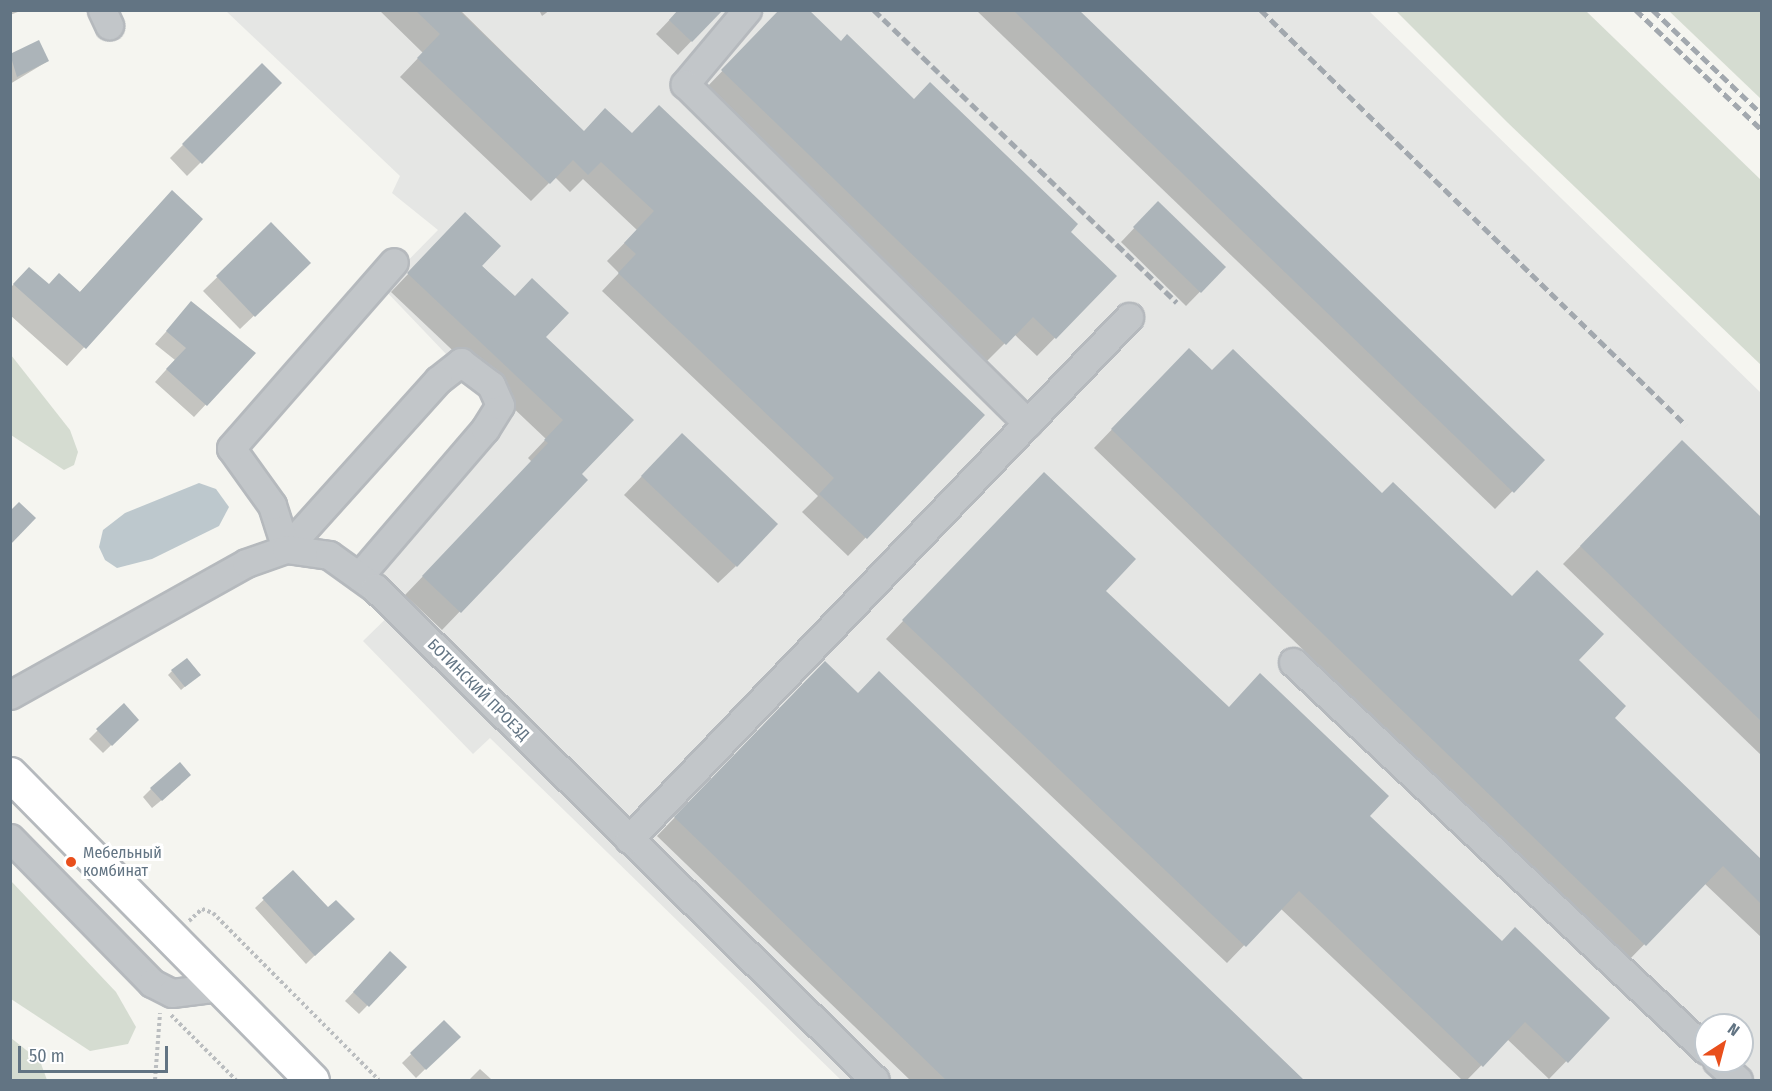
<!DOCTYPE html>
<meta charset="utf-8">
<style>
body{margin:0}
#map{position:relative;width:1772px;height:1091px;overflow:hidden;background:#f5f5f0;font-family:"Fira Sans Condensed",sans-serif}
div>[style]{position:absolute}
.built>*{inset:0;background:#e5e6e4}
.green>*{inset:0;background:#d5dcd1}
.water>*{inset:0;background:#bdc8cd}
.shadow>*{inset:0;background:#0003}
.building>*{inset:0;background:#acb4b9}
.path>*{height:4px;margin-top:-2px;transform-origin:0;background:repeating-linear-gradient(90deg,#bbbec0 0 3px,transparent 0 6px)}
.roads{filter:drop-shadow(2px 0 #b5b9bd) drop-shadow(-2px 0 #b5b9bd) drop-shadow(0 2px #b5b9bd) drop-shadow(0 -2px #b5b9bd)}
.minor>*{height:27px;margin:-13.5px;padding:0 13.5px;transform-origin:13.5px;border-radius:13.5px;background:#c2c6c9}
.major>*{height:33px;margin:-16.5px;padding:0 16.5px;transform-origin:16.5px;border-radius:16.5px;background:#fff}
.rail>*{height:4.5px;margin-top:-2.25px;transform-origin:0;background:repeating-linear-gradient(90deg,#a2a8ae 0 9px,transparent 0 13.5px)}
.dots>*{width:16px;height:16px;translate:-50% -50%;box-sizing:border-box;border:3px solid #fff;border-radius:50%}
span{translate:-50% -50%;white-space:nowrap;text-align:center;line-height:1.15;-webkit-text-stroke:6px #fff;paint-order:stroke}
.street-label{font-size:16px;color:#627483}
.poi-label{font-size:16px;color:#627483}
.left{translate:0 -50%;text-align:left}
.frame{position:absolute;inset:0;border:12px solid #627483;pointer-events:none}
.north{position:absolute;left:1694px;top:1013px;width:60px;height:60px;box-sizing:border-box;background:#fff;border:2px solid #c0c7cd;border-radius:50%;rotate:36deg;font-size:16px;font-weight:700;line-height:24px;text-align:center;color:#627483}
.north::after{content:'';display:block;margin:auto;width:21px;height:27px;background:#e94f1c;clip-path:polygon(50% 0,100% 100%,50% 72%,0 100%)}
.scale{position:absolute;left:18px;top:1046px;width:150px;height:27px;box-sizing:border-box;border:3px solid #627483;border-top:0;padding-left:8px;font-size:18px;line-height:21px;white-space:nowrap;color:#627483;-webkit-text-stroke:4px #fff;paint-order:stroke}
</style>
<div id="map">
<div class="built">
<div style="clip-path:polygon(evenodd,226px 11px,1369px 11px,1761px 393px,1761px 1080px,841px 1080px,490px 738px,473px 754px,363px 641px,407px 598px,362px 551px,490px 400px,382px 287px,438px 230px,392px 193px,400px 176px,226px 11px,1706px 1025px,1742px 1025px,1742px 1061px,1706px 1061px,1706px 1025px)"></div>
</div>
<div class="green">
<div style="clip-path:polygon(1396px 11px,1586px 11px,1761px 180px,1761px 365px,1507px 122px)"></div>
<div style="clip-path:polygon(1669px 11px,1761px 11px,1761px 99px)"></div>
<div style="clip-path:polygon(11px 355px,70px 430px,78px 452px,74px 465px,64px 470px,11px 435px)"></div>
<div style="clip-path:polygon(11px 881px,116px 992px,136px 1027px,128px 1044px,90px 1051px,11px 999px)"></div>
<div style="clip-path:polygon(11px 1038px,40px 1061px,47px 1080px,11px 1080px)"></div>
</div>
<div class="water">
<div style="clip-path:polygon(199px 483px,216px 489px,229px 507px,219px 526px,152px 559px,117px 568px,105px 560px,99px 547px,103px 530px,125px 513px)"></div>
</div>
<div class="shadow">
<div style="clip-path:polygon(10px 10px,23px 10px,10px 15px)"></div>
<div style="clip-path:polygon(379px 10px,460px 10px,584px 132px,632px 135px,983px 415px,848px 556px,802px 512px,818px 496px,602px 291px,619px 273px,607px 261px,637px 230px,583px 179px,570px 192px,555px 177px,531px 201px,400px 77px,423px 53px)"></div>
<div style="clip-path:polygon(539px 10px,550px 10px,542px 16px)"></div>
<div style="clip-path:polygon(679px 10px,721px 10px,678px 55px,656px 34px)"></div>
<div style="clip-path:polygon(781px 10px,914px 101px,1115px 276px,1037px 356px,1014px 334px,987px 361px,705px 89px)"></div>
<div style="clip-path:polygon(976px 10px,1076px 10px,1543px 460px,1495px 509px)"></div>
<div style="clip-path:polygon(10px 55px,48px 61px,10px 84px)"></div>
<div style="clip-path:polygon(262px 65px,280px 83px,187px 176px,170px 158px)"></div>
<div style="clip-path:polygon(172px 192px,201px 219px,67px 366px,10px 315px,10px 288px,29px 269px,48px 286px,79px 293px)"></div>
<div style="clip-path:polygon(1158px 203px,1224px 267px,1186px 306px,1121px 242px)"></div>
<div style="clip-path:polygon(271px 225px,309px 263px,240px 329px,203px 291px)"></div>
<div style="clip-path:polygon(448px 232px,514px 298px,544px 337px,580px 474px,586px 480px,442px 630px,405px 595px,532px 462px,528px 458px,546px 439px,391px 292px)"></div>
<div style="clip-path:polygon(192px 303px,254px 353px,194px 417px,155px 382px,175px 360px,155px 344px)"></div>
<div style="clip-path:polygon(1171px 368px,1212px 372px,1382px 495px,1577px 660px,1613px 718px,1762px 861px,1762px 938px,1704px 883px,1627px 962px,1094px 448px)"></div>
<div style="clip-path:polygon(1682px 442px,1762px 519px,1762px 756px,1563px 564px)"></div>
<div style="clip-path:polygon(664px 453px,736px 566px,718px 583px,624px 495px)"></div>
<div style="clip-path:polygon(1026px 491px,1104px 591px,1228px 708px,1368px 816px,1501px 943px,1608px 1018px,1549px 1079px,1507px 1039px,1467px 1080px,1462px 1080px,1280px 908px,1227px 963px,886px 639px)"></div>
<div style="clip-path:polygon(172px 671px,195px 678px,181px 690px,168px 675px)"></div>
<div style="clip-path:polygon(879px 673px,1302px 1080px,910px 1080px,657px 836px,807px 680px,858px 695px)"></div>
<div style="clip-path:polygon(123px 705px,137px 720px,103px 753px,89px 739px)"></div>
<div style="clip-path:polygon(181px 784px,152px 808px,143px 797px,151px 789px)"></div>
<div style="clip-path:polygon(293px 872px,328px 910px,352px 919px,306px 964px,255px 908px)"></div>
<div style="clip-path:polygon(382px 962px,405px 967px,359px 1014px,345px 1001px)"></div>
<div style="clip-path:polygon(444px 1022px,458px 1037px,416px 1078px,402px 1063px)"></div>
<div style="clip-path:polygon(480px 1069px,492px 1080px,469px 1080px)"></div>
</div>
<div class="building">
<div style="clip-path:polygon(415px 10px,458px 10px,584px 131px,605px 108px,632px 133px,659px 105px,985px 415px,867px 539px,819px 494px,834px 478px,618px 273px,636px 254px,624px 243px,654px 211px,601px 162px,588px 175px,573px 160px,550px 184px,417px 58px,440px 34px)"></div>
<div style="clip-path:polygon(678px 10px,723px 10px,692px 42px,669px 20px)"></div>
<div style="clip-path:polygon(779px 10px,809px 10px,841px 41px,847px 34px,914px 99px,930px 82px,1078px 224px,1071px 232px,1117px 276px,1056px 339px,1033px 317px,1006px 345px,721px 70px)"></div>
<div style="clip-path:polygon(1013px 10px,1079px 10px,1545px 460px,1514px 493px)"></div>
<div style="clip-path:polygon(39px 40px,49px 61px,17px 77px,10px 54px)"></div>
<div style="clip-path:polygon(262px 63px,282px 83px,202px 164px,182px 144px)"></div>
<div style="clip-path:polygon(172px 190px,203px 219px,86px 349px,13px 284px,29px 267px,49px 284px,59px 273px,80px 292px)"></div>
<div style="clip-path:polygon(1158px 201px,1226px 267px,1201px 293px,1133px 227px)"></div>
<div style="clip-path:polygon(465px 212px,501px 246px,482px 266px,515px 296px,532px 278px,569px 313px,546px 337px,634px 420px,582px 474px,588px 480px,461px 613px,422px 576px,548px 443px,544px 440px,563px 420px,407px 273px)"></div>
<div style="clip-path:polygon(271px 222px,311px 263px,255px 317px,216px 276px)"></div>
<div style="clip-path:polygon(191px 301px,256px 353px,207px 406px,166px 369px,186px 348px,166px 331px)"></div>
<div style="clip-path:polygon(1189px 348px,1212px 370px,1233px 349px,1382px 493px,1393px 482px,1512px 596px,1537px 570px,1604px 634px,1579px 660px,1626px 706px,1615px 718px,1761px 859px,1761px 904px,1723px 866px,1646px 946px,1111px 429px)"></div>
<div style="clip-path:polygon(682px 433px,778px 524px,737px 567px,641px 476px)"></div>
<div style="clip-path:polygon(1682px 440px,1761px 517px,1761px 721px,1580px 546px)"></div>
<div style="clip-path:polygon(1044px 472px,1136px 559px,1106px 591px,1229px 707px,1260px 673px,1389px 796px,1370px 816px,1502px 941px,1515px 927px,1610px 1018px,1568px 1063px,1525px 1022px,1483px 1067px,1299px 891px,1246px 947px,902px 620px)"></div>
<div style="clip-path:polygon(19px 502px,36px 518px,10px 545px,10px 511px)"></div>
<div style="clip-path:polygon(187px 658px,201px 675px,185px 687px,171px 670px)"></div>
<div style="clip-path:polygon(825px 661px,858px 693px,879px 671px,1304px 1080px,946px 1080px,674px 817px)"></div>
<div style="clip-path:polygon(124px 703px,139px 720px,112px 746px,96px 729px)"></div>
<div style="clip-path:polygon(180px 762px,191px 775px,162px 801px,150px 788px)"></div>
<div style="clip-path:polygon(293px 870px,328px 907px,336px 900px,355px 919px,315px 956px,262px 898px)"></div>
<div style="clip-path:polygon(390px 951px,407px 967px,369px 1007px,353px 992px)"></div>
<div style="clip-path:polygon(444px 1020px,461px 1037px,426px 1070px,410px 1053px)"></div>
</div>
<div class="path">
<div style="left:189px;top:921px;width:18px;rotate:-43deg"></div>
<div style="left:202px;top:909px;width:12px;rotate:20deg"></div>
<div style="left:213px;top:913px;width:235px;rotate:45.2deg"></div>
<div style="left:171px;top:1015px;width:92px;rotate:45deg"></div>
<div style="left:155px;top:1080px;width:67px;rotate:-85.7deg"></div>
</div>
<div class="roads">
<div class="minor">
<div style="left:102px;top:10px;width:17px;rotate:65deg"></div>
<div style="left:747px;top:10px;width:97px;rotate:130deg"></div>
<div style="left:685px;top:84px;width:482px;rotate:44.7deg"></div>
<div style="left:359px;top:576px;width:194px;rotate:-49.4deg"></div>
<div style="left:485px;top:429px;width:28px;rotate:-58deg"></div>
<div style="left:500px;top:405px;width:22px;rotate:-114deg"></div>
<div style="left:491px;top:385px;width:38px;rotate:-143deg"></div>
<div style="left:461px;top:362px;width:29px;rotate:142deg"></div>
<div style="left:438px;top:380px;width:227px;rotate:132deg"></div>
<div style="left:286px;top:549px;width:46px;rotate:-107.7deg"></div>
<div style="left:272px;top:505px;width:70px;rotate:-125.7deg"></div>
<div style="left:231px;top:448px;width:247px;rotate:-48.8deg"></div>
<div style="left:1293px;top:662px;width:567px;rotate:43.21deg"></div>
<div style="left:10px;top:695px;width:270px;rotate:-29.2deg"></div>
<div style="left:246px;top:563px;width:42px;rotate:-19.3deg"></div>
<div style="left:286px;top:549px;width:43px;rotate:7.9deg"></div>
<div style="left:329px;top:555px;width:57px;rotate:35.7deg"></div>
<div style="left:375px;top:588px;width:701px;rotate:44.54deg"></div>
<div style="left:10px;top:838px;width:203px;rotate:45.6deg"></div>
<div style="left:152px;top:983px;width:22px;rotate:27deg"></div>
<div style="left:172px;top:993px;width:48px;rotate:-7.1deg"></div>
<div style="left:629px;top:839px;width:723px;rotate:-46.23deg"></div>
<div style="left:1717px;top:1061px;width:28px;rotate:42deg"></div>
</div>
<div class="major">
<div style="left:10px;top:774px;width:430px;rotate:45.4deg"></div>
</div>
</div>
<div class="rail">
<div style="left:874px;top:10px;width:421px;rotate:44deg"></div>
<div style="left:1261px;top:10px;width:594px;rotate:44.32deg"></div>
<div style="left:1636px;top:10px;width:174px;rotate:43.6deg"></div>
<div style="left:1653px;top:10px;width:151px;rotate:43.7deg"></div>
</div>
<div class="dots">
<div style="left:71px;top:862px;background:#e94f1c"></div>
</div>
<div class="street-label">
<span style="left:478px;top:690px;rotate:45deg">БОТИНСКИЙ ПРОЕЗД</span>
</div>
<div class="poi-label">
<span class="left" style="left:83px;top:862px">Мебельный<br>комбинат</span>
</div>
<div class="frame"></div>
<div class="north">N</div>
<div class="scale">50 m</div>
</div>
